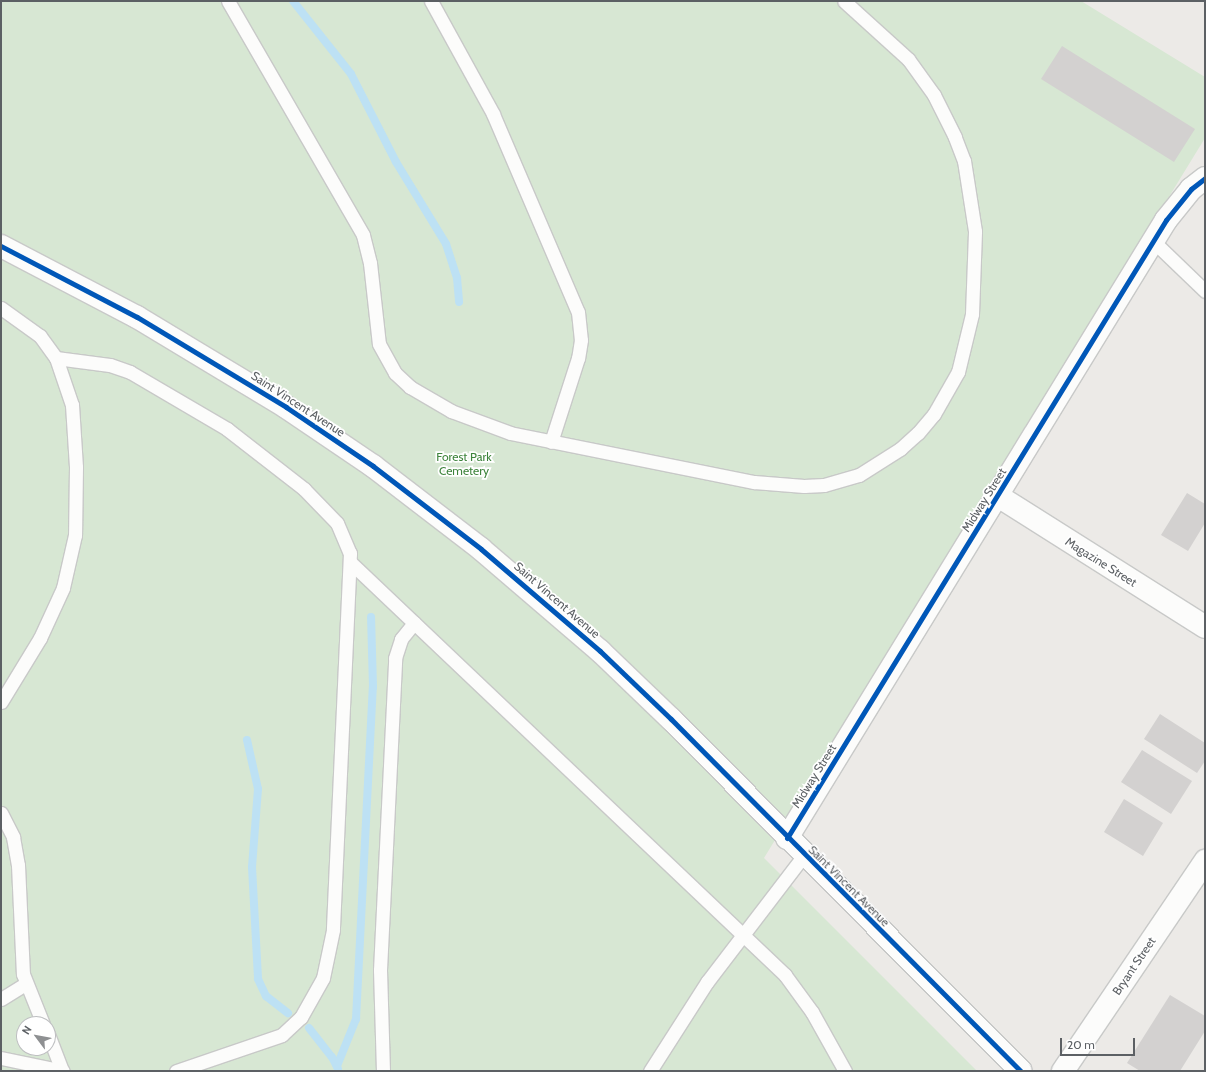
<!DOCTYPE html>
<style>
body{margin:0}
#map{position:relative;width:1206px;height:1072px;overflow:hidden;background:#eceae7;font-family:Cabin,sans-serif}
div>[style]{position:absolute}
.green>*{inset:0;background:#d7e7d3}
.stream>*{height:8px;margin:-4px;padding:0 4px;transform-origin:4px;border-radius:4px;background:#bde1f4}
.building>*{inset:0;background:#d3d1d0}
.roads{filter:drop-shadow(1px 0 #c8c9c8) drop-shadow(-1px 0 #c8c9c8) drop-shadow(0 1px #c8c9c8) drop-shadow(0 -1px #c8c9c8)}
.service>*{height:13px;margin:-6.5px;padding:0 6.5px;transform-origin:6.5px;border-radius:6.5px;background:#fcfcfb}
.minor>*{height:22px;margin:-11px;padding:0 11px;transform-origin:11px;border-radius:11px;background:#fcfcfb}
.tertiary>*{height:22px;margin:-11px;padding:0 11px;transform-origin:11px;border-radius:11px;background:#fcfcfb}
.cycleway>*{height:5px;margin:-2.5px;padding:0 2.5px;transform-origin:2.5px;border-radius:2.5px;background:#0057b8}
span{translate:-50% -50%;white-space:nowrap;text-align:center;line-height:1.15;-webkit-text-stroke:3.5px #fff;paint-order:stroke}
.street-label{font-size:12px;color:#5c6064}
.park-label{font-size:12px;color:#3e843c}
.frame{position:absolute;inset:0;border:2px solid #5c6064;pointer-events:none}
.north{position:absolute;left:16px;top:1016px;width:40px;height:40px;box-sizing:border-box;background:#fff;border:1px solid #bebfc1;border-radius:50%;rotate:302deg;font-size:11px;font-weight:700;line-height:16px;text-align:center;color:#5c6064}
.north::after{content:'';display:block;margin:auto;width:14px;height:18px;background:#8e9092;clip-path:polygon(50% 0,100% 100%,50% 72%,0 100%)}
.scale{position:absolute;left:1060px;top:1038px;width:75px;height:18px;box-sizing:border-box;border:2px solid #5c6064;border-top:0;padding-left:5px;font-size:12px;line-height:14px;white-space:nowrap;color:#5c6064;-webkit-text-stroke:3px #fff;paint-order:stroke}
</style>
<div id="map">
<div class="green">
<div style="clip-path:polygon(evenodd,1px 1px,1081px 1px,1205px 77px,1205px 138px,764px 858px,977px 1071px,1px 1071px,1px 1px,24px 1024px,48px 1024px,48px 1048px,24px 1048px,24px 1024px)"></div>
</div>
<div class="stream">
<div style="left:293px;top:1px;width:93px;rotate:51.5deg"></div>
<div style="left:351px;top:74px;width:99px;rotate:62.9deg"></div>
<div style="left:396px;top:162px;width:96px;rotate:58.6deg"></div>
<div style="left:446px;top:244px;width:36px;rotate:72deg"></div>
<div style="left:457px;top:278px;width:24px;rotate:85deg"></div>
<div style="left:247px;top:740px;width:50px;rotate:77.3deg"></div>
<div style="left:258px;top:789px;width:78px;rotate:94.4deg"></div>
<div style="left:252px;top:867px;width:112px;rotate:86.9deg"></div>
<div style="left:258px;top:979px;width:19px;rotate:65deg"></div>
<div style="left:266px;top:996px;width:28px;rotate:38deg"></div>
<div style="left:309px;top:1028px;width:37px;rotate:52deg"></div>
<div style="left:332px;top:1057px;width:13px;rotate:63deg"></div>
<div style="left:337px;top:1066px;width:51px;rotate:-68deg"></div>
<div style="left:356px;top:1019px;width:332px;rotate:-87.1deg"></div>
<div style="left:373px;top:687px;width:70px;rotate:-91.6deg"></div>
</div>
<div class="building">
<div style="clip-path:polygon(1062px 46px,1195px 129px,1174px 162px,1041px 79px)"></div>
<div style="clip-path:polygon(1187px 493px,1205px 504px,1205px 523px,1188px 551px,1161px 535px)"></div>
<div style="clip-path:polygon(1160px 714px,1205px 743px,1205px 761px,1197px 773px,1144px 739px)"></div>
<div style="clip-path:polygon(1142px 750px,1192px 781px,1171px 814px,1121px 782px)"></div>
<div style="clip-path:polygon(1124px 799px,1163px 823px,1143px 856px,1104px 832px)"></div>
<div style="clip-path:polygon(1170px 995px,1205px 1016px,1205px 1031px,1180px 1071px,1140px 1071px,1127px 1063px)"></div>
</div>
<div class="roads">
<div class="service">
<div style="left:228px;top:1px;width:270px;rotate:60deg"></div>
<div style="left:363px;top:235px;width:29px;rotate:76deg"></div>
<div style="left:370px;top:263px;width:81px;rotate:83.7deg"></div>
<div style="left:379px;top:344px;width:33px;rotate:61deg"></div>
<div style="left:395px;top:373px;width:21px;rotate:43deg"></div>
<div style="left:410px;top:387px;width:48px;rotate:30.3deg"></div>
<div style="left:451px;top:411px;width:63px;rotate:20.4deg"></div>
<div style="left:510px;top:433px;width:249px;rotate:11.4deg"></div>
<div style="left:754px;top:482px;width:50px;rotate:4.6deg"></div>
<div style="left:804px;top:486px;width:20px;rotate:-3deg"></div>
<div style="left:824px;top:485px;width:36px;rotate:-16deg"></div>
<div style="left:859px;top:475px;width:49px;rotate:-32.4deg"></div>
<div style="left:900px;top:449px;width:24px;rotate:-42deg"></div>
<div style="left:918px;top:433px;width:25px;rotate:-50deg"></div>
<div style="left:934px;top:414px;width:48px;rotate:-60.3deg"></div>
<div style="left:958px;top:372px;width:60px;rotate:-76.4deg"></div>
<div style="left:972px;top:314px;width:83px;rotate:-87.9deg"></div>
<div style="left:975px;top:231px;width:71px;rotate:-98.9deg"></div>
<div style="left:964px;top:161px;width:26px;rotate:-111deg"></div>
<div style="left:955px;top:137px;width:47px;rotate:-116.6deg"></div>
<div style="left:934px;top:95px;width:44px;rotate:-125.8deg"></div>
<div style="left:908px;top:59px;width:86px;rotate:-137.8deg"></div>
<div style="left:431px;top:1px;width:129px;rotate:61.2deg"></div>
<div style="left:493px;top:114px;width:215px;rotate:66.8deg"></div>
<div style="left:578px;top:312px;width:28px;rotate:84deg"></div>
<div style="left:581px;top:340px;width:18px;rotate:99deg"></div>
<div style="left:578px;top:358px;width:88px;rotate:107.8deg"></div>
<div style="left:1153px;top:241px;width:72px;rotate:43.9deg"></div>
<div style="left:1px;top:308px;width:48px;rotate:35.7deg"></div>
<div style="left:40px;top:336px;width:27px;rotate:54deg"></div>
<div style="left:56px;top:358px;width:50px;rotate:71.2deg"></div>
<div style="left:72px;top:405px;width:62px;rotate:86.3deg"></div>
<div style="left:76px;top:467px;width:68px;rotate:90.8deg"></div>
<div style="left:75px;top:535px;width:54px;rotate:102.8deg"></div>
<div style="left:63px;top:588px;width:55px;rotate:114.7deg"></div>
<div style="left:40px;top:638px;width:75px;rotate:121.4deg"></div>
<div style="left:56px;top:358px;width:54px;rotate:7.4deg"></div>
<div style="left:110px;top:365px;width:21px;rotate:19deg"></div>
<div style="left:130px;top:372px;width:113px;rotate:30.4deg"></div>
<div style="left:227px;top:429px;width:98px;rotate:37.9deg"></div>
<div style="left:304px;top:489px;width:47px;rotate:45.9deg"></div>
<div style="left:337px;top:523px;width:33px;rotate:67deg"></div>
<div style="left:350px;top:553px;width:377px;rotate:92.6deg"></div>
<div style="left:333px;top:930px;width:49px;rotate:101.8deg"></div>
<div style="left:323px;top:978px;width:45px;rotate:119.4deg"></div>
<div style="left:301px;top:1017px;width:26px;rotate:137deg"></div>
<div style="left:282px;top:1035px;width:112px;rotate:161.2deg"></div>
<div style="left:350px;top:562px;width:600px;rotate:43.51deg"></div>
<div style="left:785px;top:975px;width:46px;rotate:53.9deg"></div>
<div style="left:812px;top:1012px;width:68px;rotate:60.8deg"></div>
<div style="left:1px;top:813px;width:27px;rotate:63deg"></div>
<div style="left:13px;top:837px;width:28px;rotate:80deg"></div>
<div style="left:18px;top:865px;width:109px;rotate:87.4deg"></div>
<div style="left:23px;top:974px;width:54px;rotate:68.2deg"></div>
<div style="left:1px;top:999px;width:28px;rotate:-32deg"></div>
<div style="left:48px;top:1034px;width:40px;rotate:69deg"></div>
<div style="left:1px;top:1058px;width:63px;rotate:11.8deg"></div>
<div style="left:383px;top:1071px;width:101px;rotate:-91.7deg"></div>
<div style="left:380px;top:970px;width:312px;rotate:-87.2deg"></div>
<div style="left:395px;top:658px;width:20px;rotate:-72deg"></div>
<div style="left:401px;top:639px;width:21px;rotate:-51deg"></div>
<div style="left:650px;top:1071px;width:106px;rotate:-57.4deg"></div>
<div style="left:707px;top:982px;width:160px;rotate:-52.6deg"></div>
</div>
<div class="minor">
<div style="left:998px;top:496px;width:245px;rotate:32.3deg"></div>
<div style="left:787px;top:838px;width:725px;rotate:-58.48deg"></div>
<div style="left:1166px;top:220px;width:40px;rotate:-51deg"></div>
<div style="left:1191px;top:189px;width:18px;rotate:-38deg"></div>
<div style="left:1063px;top:1071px;width:254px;rotate:-55.9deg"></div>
</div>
<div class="tertiary">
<div style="left:1px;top:246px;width:153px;rotate:27.6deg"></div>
<div style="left:137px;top:317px;width:174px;rotate:31.1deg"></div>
<div style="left:286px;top:407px;width:105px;rotate:34.1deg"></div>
<div style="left:373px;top:466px;width:136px;rotate:37.5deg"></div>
<div style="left:481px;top:549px;width:157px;rotate:40.6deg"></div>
<div style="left:600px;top:651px;width:98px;rotate:43.8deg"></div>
<div style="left:671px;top:719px;width:496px;rotate:45.2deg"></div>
</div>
</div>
<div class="cycleway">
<div style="left:1px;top:246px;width:153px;rotate:27.6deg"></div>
<div style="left:137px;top:317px;width:174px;rotate:31.1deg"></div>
<div style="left:286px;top:407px;width:105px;rotate:34.1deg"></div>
<div style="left:373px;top:466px;width:136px;rotate:37.5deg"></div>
<div style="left:481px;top:549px;width:157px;rotate:40.6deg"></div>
<div style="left:600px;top:651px;width:98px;rotate:43.8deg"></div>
<div style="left:671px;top:719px;width:496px;rotate:45.2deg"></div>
<div style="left:787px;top:838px;width:725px;rotate:-58.48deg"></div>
<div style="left:1166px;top:220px;width:40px;rotate:-51deg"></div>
<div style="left:1191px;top:189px;width:18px;rotate:-38deg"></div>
</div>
<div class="street-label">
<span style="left:298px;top:404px;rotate:33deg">Saint Vincent Avenue</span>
<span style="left:984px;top:500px;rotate:-58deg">Midway Street</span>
<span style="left:1101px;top:562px;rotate:32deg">Magazine Street</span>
<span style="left:557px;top:600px;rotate:41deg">Saint Vincent Avenue</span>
<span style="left:814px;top:776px;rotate:-58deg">Midway Street</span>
<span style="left:849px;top:886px;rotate:45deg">Saint Vincent Avenue</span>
<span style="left:1134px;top:966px;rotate:-56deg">Bryant Street</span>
</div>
<div class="park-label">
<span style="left:464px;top:464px">Forest Park<br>Cemetery</span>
</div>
<div class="frame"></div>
<div class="north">N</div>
<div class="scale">20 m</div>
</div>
